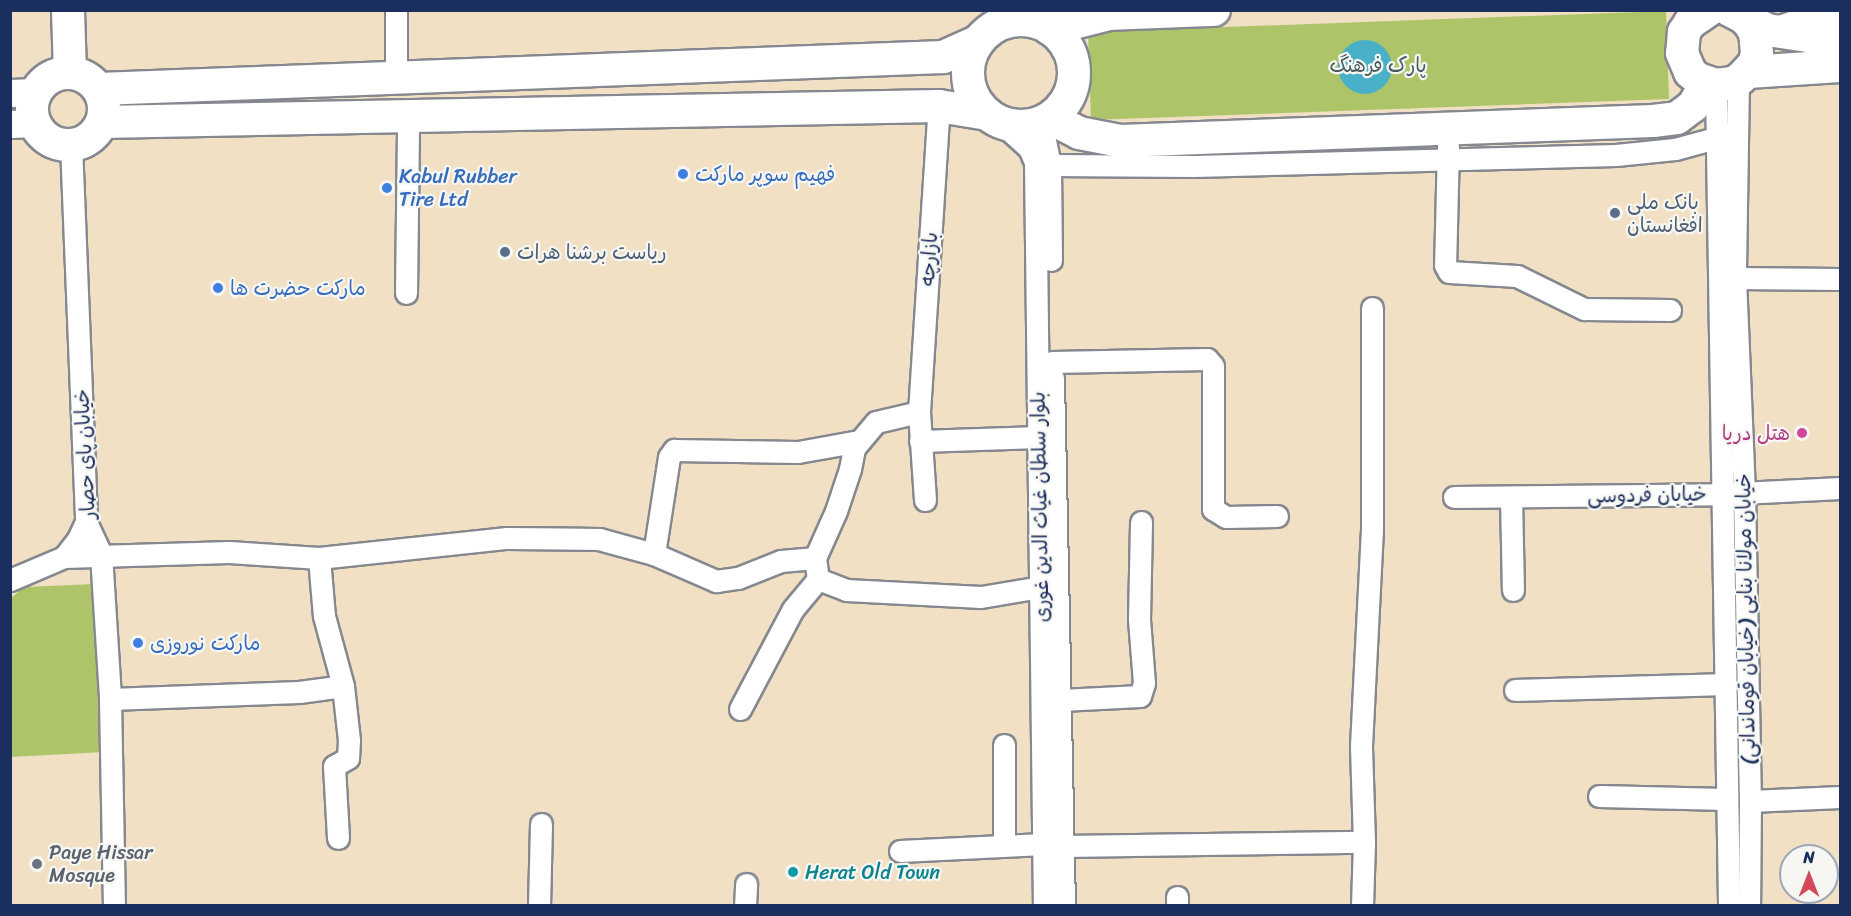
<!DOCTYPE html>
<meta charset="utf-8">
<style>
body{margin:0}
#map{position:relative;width:1851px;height:916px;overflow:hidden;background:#f1e0c3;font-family:Sriracha,"Playpen Sans Arabic",sans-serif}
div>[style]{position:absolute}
.green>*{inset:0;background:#aec469}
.water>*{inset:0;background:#48b0c7}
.round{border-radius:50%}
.roads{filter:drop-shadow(2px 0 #868890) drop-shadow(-2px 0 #868890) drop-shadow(0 2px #868890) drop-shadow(0 -2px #868890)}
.minor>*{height:21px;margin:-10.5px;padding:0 10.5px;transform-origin:10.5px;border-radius:10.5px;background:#fff}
.major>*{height:27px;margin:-13.5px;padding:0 13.5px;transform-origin:13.5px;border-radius:13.5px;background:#fff}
.highway>*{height:32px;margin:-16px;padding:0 16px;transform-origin:16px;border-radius:16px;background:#fff}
.highway>.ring{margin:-16px;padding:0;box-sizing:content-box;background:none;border:32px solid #fff;border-radius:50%}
.dots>*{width:16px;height:16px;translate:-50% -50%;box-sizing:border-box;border:3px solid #f6f6f2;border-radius:50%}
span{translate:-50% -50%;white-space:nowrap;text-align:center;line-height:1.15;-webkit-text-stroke:4.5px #f6f6f2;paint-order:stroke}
.park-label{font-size:20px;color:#475c61}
.shop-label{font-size:20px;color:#366cbe}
.left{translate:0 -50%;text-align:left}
.service-label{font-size:20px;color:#4e5e75}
.street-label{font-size:20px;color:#1b2f5e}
.hotel-label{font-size:20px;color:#b23c85}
.right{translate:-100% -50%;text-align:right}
.worship-label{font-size:20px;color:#5b616d}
.culture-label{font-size:20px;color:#0d838f}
.frame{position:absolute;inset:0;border:12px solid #1b2f5e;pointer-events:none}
.north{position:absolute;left:1779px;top:844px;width:60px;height:60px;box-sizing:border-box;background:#f6f6f2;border:2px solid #9ea6b7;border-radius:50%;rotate:0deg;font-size:16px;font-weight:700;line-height:24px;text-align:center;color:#1b2f5e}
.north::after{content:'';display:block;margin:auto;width:21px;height:27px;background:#d1495b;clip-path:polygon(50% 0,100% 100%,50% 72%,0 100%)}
</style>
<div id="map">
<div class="green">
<div style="clip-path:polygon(1666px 11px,1669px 99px,1091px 120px,1088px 32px)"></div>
<div style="clip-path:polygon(95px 584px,103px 752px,11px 757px,10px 599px,24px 587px)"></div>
</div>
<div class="water">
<div class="round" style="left:1338px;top:40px;width:54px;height:54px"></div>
</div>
<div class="roads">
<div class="minor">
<div style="left:396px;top:10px;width:67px;rotate:90deg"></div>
<div style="left:1774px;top:28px;width:48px;rotate:-19.6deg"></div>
<div style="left:1819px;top:12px;width:21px;rotate:-3deg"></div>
<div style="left:1738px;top:80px;width:198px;rotate:90.9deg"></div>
<div style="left:1735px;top:278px;width:214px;rotate:87.6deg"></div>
<div style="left:1744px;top:492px;width:309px;rotate:88.9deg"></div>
<div style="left:1750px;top:801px;width:105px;rotate:90.5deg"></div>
<div style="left:1716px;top:85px;width:821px;rotate:89.09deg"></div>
<div style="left:1041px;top:121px;width:45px;rotate:78.4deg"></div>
<div style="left:1050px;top:165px;width:95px;rotate:89.4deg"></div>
<div style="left:1000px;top:122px;width:39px;rotate:42deg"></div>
<div style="left:1029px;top:148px;width:15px;rotate:67deg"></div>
<div style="left:1035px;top:162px;width:744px;rotate:89.31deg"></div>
<div style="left:71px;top:144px;width:378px;rotate:87.7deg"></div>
<div style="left:86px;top:522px;width:35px;rotate:65deg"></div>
<div style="left:101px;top:554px;width:145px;rotate:86.4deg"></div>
<div style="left:110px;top:699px;width:207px;rotate:88.9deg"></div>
<div style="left:1448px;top:146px;width:119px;rotate:91.4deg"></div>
<div style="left:1445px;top:265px;width:8px;rotate:60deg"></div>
<div style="left:1449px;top:272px;width:68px;rotate:3.4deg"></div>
<div style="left:1517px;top:276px;width:75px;rotate:26.2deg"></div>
<div style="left:1584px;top:309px;width:86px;rotate:0.7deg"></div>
<div style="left:1035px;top:163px;width:15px;rotate:8deg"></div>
<div style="left:1050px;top:165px;width:144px;rotate:0.4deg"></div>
<div style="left:1194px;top:166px;width:422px;rotate:-1.5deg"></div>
<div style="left:1616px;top:155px;width:59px;rotate:-5.8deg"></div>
<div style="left:1675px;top:149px;width:54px;rotate:-15.1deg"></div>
<div style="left:1735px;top:278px;width:105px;rotate:0.5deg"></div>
<div style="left:406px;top:293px;width:176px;rotate:-89.3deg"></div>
<div style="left:1052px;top:362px;width:155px;rotate:-1.1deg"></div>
<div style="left:1207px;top:359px;width:9px;rotate:49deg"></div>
<div style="left:1213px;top:366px;width:143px;rotate:90deg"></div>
<div style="left:1213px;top:509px;width:15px;rotate:32deg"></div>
<div style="left:1226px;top:517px;width:51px;rotate:-1.1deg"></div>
<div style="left:1053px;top:378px;width:528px;rotate:88.81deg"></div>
<div style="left:920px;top:441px;width:119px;rotate:-1.9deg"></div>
<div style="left:1454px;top:497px;width:267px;rotate:-0.6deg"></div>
<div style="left:1721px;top:494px;width:119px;rotate:-2.9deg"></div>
<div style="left:1511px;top:497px;width:93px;rotate:88.8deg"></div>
<div style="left:925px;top:500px;width:88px;rotate:-93.9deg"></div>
<div style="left:919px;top:412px;width:307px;rotate:-86.3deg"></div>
<div style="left:654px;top:554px;width:98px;rotate:-81.2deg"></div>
<div style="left:669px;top:457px;width:9px;rotate:-54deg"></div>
<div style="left:674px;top:450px;width:124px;rotate:0.9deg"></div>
<div style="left:798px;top:452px;width:63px;rotate:-10.1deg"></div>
<div style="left:64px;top:557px;width:165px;rotate:-1.7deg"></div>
<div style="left:229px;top:552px;width:90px;rotate:3.8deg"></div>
<div style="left:319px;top:558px;width:189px;rotate:-6.1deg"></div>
<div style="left:507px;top:538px;width:92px;rotate:0.6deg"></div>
<div style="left:599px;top:539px;width:57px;rotate:15.3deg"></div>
<div style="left:654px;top:554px;width:68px;rotate:23.5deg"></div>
<div style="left:716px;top:581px;width:22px;rotate:-8deg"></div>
<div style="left:738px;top:578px;width:46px;rotate:-21.6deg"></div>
<div style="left:781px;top:561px;width:34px;rotate:-5deg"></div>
<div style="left:815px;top:558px;width:51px;rotate:-65.9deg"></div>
<div style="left:836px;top:511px;width:44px;rotate:-71.6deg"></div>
<div style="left:850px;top:469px;width:21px;rotate:-79deg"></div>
<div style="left:854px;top:448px;width:34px;rotate:-50deg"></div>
<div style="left:876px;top:422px;width:44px;rotate:-13.1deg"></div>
<div style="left:319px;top:558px;width:58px;rotate:85.1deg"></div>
<div style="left:324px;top:616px;width:73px;rotate:74.8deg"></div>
<div style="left:343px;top:686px;width:54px;rotate:83.7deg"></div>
<div style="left:349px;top:740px;width:18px;rotate:93deg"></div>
<div style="left:348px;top:758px;width:16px;rotate:150deg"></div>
<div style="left:334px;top:766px;width:72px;rotate:86.8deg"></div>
<div style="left:815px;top:558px;width:21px;rotate:82deg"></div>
<div style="left:818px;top:579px;width:30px;rotate:21deg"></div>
<div style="left:846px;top:590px;width:135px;rotate:3deg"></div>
<div style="left:981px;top:597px;width:60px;rotate:-9.6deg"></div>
<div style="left:10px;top:580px;width:59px;rotate:-23.1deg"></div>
<div style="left:64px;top:557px;width:23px;rotate:-52deg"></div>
<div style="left:78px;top:539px;width:19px;rotate:-65deg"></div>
<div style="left:1515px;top:690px;width:211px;rotate:-1.6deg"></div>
<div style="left:110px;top:699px;width:189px;rotate:-2.1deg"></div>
<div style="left:299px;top:692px;width:44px;rotate:-7.8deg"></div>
<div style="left:1061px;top:700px;width:79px;rotate:-2.9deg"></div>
<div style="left:1140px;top:696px;width:14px;rotate:-73deg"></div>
<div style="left:1144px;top:683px;width:64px;rotate:-94.5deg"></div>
<div style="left:1139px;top:619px;width:97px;rotate:-88.8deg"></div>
<div style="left:740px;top:709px;width:113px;rotate:-62.1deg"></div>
<div style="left:793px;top:609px;width:39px;rotate:-50deg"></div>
<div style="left:1004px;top:745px;width:101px;rotate:90deg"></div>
<div style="left:1599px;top:796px;width:127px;rotate:1.4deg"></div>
<div style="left:1750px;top:801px;width:90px;rotate:-2.5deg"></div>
<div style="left:1063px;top:846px;width:301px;rotate:-0.8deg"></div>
<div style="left:900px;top:851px;width:143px;rotate:-2.8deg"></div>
<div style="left:539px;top:906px;width:82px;rotate:-88.6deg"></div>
<div style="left:745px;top:906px;width:22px;rotate:-87deg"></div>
<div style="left:1177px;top:906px;width:9px;rotate:-90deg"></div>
<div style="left:1362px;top:906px;width:64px;rotate:-88.2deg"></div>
<div style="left:1364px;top:842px;width:96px;rotate:-91.8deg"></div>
<div style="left:1361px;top:746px;width:215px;rotate:-87.1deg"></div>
<div style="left:1372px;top:531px;width:223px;rotate:-90deg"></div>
</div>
<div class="major">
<div style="left:1037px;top:23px;width:13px;rotate:-90deg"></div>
<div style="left:993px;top:28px;width:15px;rotate:-23deg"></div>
<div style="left:1007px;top:22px;width:14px;rotate:-60deg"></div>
<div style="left:10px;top:93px;width:26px;rotate:-2deg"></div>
<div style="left:10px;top:124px;width:26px;rotate:-2deg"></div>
</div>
<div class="highway">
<div style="left:68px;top:10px;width:63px;rotate:88.2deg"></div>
<div style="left:1709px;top:10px;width:23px;rotate:146deg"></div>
<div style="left:1690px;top:23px;width:11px;rotate:124deg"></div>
<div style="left:1684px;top:32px;width:21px;rotate:95deg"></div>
<div style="left:1682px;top:53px;width:21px;rotate:67deg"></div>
<div style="left:1690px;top:72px;width:11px;rotate:41deg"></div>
<div style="left:1698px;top:79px;width:19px;rotate:18deg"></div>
<div style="left:1716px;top:85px;width:17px;rotate:-7deg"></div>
<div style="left:1733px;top:83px;width:9px;rotate:-32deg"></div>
<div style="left:1741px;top:78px;width:19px;rotate:-47deg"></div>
<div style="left:1754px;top:64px;width:10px;rotate:-73deg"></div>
<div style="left:1757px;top:54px;width:21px;rotate:-95deg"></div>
<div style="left:1755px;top:33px;width:10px;rotate:-119deg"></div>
<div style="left:1750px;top:24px;width:10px;rotate:-135deg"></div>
<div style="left:1743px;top:17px;width:16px;rotate:-153deg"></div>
<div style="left:1743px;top:17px;width:27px;rotate:28deg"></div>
<div style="left:1767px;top:30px;width:41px;rotate:8.3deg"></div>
<div style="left:1808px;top:36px;width:32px"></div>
<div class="ring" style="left:968px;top:20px;width:74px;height:74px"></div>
<div style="left:1050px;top:29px;width:61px;rotate:-14.3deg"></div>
<div style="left:1109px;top:14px;width:105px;rotate:-2.2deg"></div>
<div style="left:1748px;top:72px;width:92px;rotate:-3.7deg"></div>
<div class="ring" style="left:32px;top:73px;width:40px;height:40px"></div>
<div style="left:99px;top:89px;width:845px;rotate:-2.17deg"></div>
<div style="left:943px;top:57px;width:39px;rotate:-24deg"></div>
<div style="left:1050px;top:118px;width:33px;rotate:27deg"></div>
<div style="left:1079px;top:133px;width:42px;rotate:11deg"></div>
<div style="left:1120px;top:141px;width:533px;rotate:-2.15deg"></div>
<div style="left:1653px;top:121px;width:24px;rotate:-7deg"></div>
<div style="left:1677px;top:118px;width:20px;rotate:-37deg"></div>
<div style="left:1693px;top:106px;width:27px;rotate:-59deg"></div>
<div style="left:102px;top:122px;width:837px;rotate:-1.1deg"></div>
<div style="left:939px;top:106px;width:49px;rotate:9.5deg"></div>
</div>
</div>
<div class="dots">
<div style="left:683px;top:174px;background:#3f7fe0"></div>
<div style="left:387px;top:188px;background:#3f7fe0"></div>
<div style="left:1615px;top:213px;background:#5c6f8a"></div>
<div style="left:505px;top:252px;background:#5c6f8a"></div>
<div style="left:218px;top:288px;background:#3f7fe0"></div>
<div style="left:1802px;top:433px;background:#d1479c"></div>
<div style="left:138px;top:643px;background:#3f7fe0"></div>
<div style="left:37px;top:864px;background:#6b7280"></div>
<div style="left:793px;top:872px;background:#0f9aa8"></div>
</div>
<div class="park-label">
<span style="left:1378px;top:65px">پارک فرهنگ</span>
</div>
<div class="shop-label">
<span class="left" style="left:695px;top:174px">فهیم سوپر مارکت</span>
<span class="left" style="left:399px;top:188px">Kabul Rubber<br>Tire Ltd</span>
<span class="left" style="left:230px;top:288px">مارکت حضرت ها</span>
<span class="left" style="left:150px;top:643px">مارکت نوروزی</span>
</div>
<div class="service-label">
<span class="left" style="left:1627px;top:214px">بانک ملی<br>افغانستان</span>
<span class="left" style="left:517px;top:252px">ریاست برشنا هرات</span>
</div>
<div class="street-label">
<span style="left:929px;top:259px;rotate:-86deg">بازارچه</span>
<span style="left:85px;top:454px;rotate:-93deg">خیابان پای حصار</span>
<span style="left:1647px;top:495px;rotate:-1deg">خیابان فردوسی</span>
<span style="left:1040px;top:507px;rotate:-91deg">بلوار سلطان غیاث الدین غوری</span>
<span style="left:1746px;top:619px;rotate:-91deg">خیابان مولانا بنایی (خیابان قوماندانی)</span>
</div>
<div class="hotel-label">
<span class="right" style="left:1790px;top:433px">هتل دریا</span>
</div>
<div class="worship-label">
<span class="left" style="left:49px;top:864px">Paye Hissar<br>Mosque</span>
</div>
<div class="culture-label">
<span class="left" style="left:805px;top:872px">Herat Old Town</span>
</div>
<div class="frame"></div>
<div class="north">N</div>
</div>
